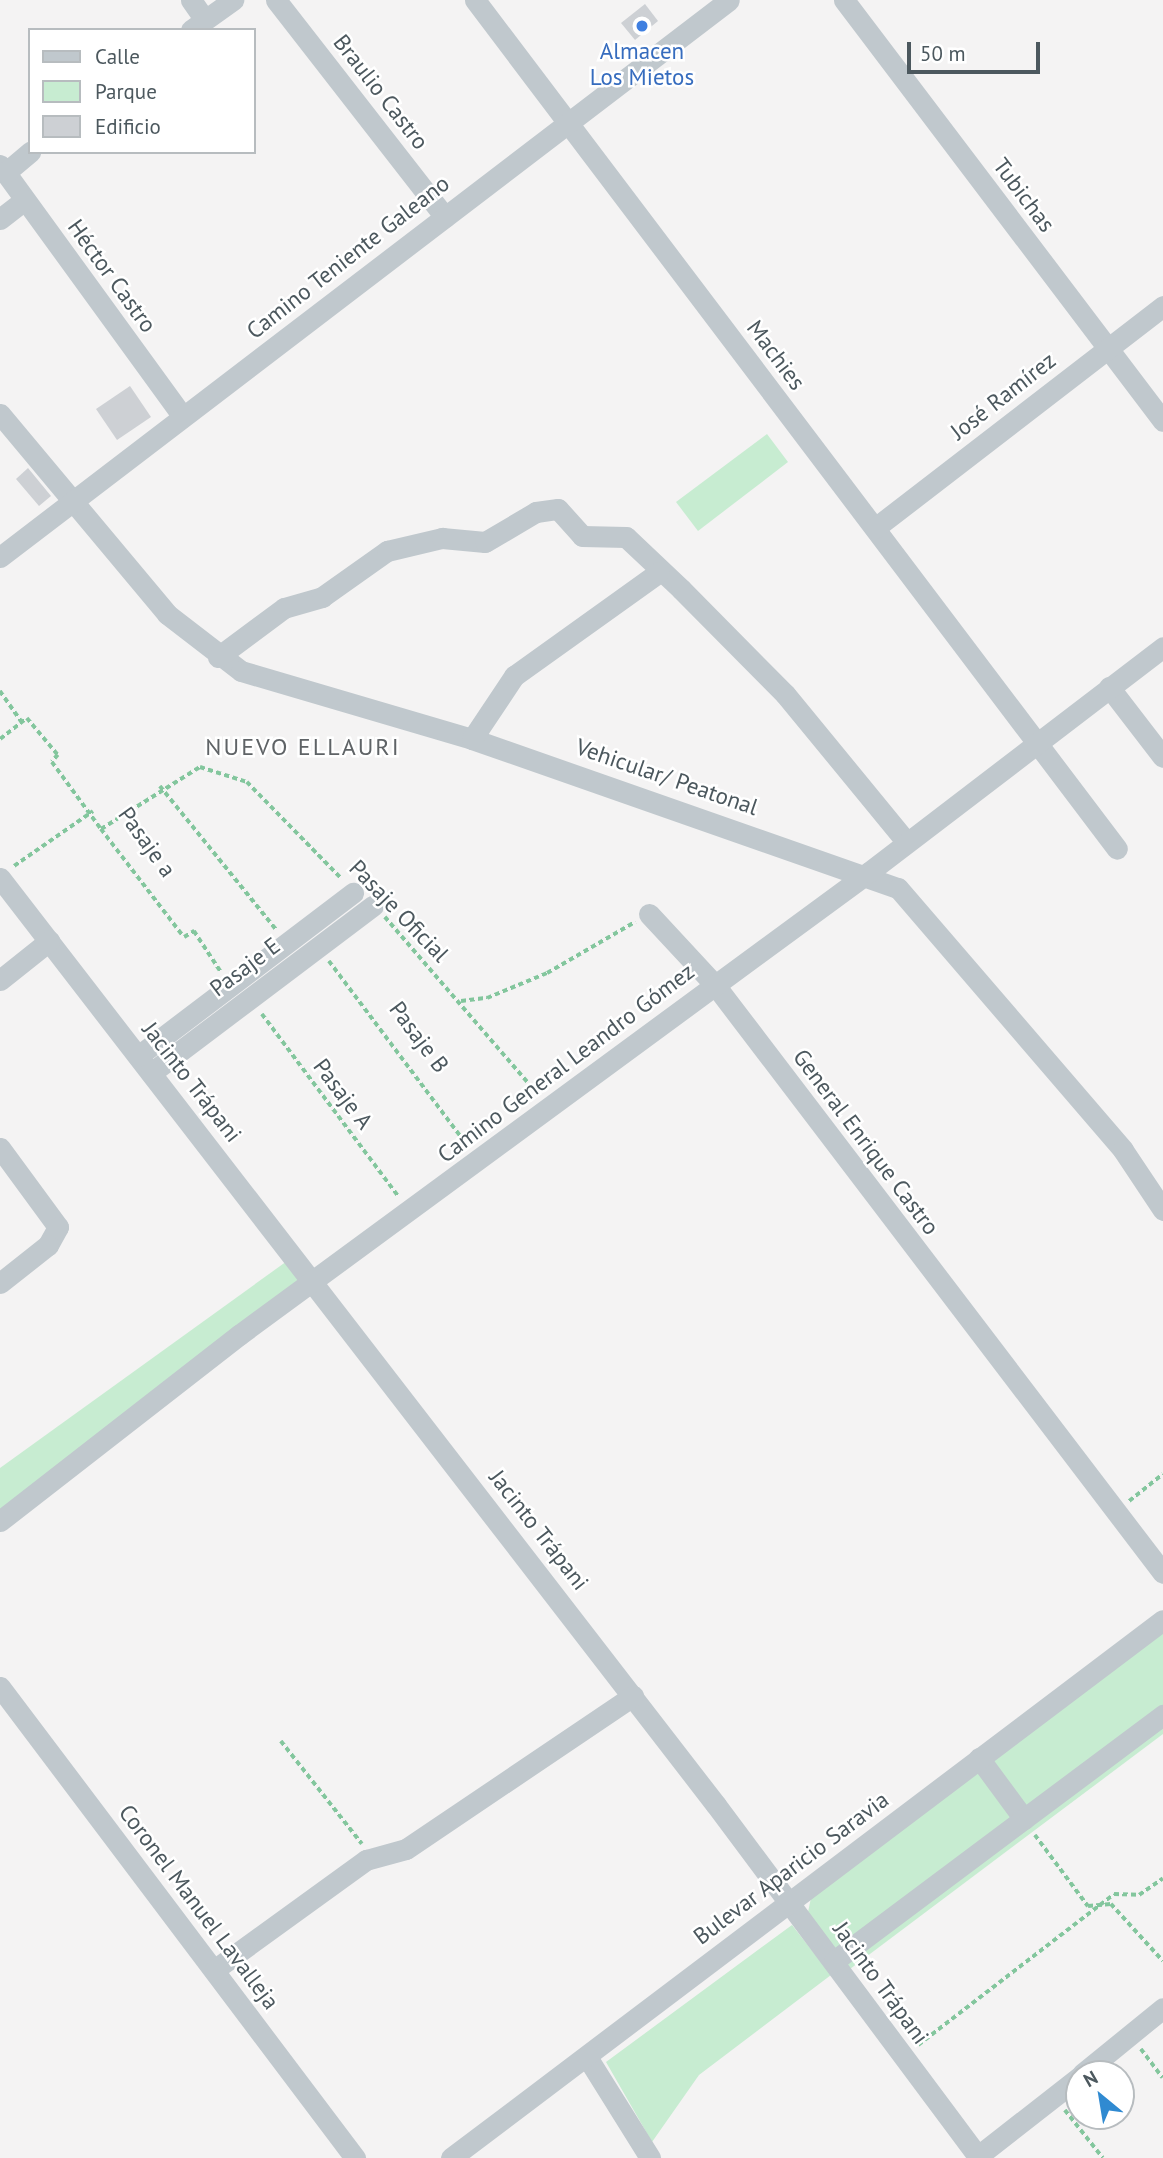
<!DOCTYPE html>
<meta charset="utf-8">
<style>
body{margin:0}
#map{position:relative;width:1163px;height:2158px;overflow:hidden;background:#f4f3f3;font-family:"PT Sans",sans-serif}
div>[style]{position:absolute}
.green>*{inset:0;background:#c7ecd1}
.building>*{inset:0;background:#cdd0d4}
.path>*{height:3.5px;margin-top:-1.75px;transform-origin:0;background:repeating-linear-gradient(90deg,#83c69d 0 5px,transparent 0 8.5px)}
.minor>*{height:21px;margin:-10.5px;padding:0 10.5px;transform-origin:10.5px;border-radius:10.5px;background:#c0c8cd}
.dots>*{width:19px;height:19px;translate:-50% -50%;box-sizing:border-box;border:4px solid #fff;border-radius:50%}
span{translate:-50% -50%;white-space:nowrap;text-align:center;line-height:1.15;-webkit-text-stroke:5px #fff;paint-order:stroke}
.shop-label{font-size:23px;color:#366cbe}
.street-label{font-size:23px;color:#4c585e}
.neighbourhood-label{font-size:24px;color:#5f6366;letter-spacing:2px}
.legend{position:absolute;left:28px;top:28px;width:228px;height:126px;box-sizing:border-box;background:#fff;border:2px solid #b7bcbf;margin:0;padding:9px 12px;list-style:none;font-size:21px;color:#4c585e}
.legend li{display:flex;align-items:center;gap:14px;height:35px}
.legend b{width:35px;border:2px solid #b7bcbf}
.north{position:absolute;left:1065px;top:2060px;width:70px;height:70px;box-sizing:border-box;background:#fff;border:2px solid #b7bcbf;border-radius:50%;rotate:330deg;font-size:19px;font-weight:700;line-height:28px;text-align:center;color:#4c585e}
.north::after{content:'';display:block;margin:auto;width:24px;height:32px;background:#308ad1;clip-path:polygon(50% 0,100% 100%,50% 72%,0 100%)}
.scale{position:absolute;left:907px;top:42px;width:133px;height:32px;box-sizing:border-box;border:4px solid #4c585e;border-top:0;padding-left:9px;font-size:21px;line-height:24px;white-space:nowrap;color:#4c585e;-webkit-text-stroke:5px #fff;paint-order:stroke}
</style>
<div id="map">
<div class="green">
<div style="clip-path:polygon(767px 434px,788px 462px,698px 531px,676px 502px)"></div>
<div style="clip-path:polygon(294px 1256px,314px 1281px,0 1521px,0 1468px)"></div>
<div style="clip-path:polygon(1163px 1630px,1163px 1734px,850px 1969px,808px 1912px,811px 1898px)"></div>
<div style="clip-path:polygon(792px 1925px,831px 1975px,699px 2075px,652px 2142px,606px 2062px)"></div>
</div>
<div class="building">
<div style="clip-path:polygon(645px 4px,658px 21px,635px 40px,621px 23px)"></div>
<div style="clip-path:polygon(130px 386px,151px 417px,117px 440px,96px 409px)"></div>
<div style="clip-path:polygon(28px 468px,51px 496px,39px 506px,16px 479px)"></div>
</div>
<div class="path">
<div style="left:0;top:691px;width:38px;rotate:55deg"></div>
<div style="left:0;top:739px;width:34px;rotate:-38deg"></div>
<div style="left:27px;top:718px;width:48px;rotate:50deg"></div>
<div style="left:58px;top:755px;width:9px;rotate:131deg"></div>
<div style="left:52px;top:762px;width:83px;rotate:53.8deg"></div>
<div style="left:101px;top:829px;width:136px;rotate:52.5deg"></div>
<div style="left:184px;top:937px;width:12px;rotate:-31deg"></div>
<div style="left:194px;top:931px;width:49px;rotate:56.6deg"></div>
<div style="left:160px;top:786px;width:184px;rotate:51deg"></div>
<div style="left:101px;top:829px;width:117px;rotate:-32.1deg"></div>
<div style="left:200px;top:767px;width:49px;rotate:17.7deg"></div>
<div style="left:247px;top:782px;width:136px;rotate:45.6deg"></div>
<div style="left:14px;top:866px;width:96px;rotate:-34.8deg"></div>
<div style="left:385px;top:917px;width:234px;rotate:49.2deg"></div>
<div style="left:329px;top:961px;width:230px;rotate:53.1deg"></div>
<div style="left:461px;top:1001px;width:26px;rotate:-7deg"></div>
<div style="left:487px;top:998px;width:65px;rotate:-22.6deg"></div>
<div style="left:547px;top:973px;width:102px;rotate:-30.1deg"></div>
<div style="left:262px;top:1014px;width:227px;rotate:53.2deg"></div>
<div style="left:1129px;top:1501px;width:43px;rotate:-38.5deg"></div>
<div style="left:281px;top:1741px;width:131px;rotate:51.8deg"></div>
<div style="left:1035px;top:1835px;width:89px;rotate:53.3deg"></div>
<div style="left:1088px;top:1906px;width:23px;rotate:-5deg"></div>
<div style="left:1111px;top:1904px;width:77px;rotate:47.6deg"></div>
<div style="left:918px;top:2045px;width:247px;rotate:-37.6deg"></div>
<div style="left:1114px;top:1894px;width:25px;rotate:2deg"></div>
<div style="left:1139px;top:1895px;width:29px;rotate:-35deg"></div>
<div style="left:1141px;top:2049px;width:36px;rotate:53deg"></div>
<div style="left:1065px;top:2110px;width:61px;rotate:51.6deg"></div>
</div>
<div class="minor">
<div style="left:191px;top:0;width:24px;rotate:55deg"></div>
<div style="left:276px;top:0;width:275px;rotate:52.1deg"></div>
<div style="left:475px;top:0;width:1064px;rotate:52.9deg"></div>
<div style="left:844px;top:0;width:528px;rotate:52.85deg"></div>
<div style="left:191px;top:30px;width:52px;rotate:-35.5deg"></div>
<div style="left:0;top:165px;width:311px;rotate:54deg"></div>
<div style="left:5px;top:173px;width:33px;rotate:-40deg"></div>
<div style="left:0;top:219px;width:31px;rotate:-38deg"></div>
<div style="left:0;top:414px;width:261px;rotate:50.1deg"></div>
<div style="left:167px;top:614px;width:93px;rotate:37.6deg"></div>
<div style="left:241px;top:671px;width:241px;rotate:16.4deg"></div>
<div style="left:472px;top:739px;width:451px;rotate:19.3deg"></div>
<div style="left:898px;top:888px;width:345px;rotate:49.3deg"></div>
<div style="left:1123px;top:1150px;width:72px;rotate:56.3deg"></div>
<div style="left:875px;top:528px;width:364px;rotate:-37.6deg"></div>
<div style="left:0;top:557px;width:917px;rotate:-37.38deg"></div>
<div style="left:218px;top:657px;width:82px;rotate:-36.6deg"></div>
<div style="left:284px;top:608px;width:40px;rotate:-16deg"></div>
<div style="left:322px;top:597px;width:80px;rotate:-35.3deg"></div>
<div style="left:387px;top:551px;width:57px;rotate:-13.3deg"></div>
<div style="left:442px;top:538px;width:43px;rotate:5.3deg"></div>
<div style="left:485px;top:542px;width:59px;rotate:-30.5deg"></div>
<div style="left:536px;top:512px;width:22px;rotate:-8deg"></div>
<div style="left:558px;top:509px;width:36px;rotate:48deg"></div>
<div style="left:582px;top:536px;width:44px;rotate:1.3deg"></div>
<div style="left:626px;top:537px;width:76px;rotate:43.4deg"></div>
<div style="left:681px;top:589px;width:148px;rotate:45.3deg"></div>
<div style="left:785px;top:694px;width:189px;rotate:50.6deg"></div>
<div style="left:1109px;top:687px;width:88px;rotate:52.4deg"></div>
<div style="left:472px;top:739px;width:76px;rotate:-56.3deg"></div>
<div style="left:514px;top:676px;width:178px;rotate:-35.6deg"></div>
<div style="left:0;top:878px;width:1171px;rotate:52.32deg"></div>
<div style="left:716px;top:1805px;width:440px;rotate:53.3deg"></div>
<div style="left:649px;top:914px;width:97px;rotate:47.1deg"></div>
<div style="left:715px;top:985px;width:739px;rotate:52.7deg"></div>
<div style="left:0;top:980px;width:63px;rotate:-38.5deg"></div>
<div style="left:138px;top:1056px;width:270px;rotate:-37.2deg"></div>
<div style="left:151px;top:1073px;width:278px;rotate:-37deg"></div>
<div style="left:0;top:1148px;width:98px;rotate:53.7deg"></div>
<div style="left:58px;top:1227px;width:21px;rotate:119deg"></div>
<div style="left:48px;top:1245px;width:61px;rotate:141.6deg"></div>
<div style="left:0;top:1521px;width:303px;rotate:-37.9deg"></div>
<div style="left:239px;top:1335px;width:782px;rotate:-36.31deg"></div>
<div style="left:869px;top:872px;width:370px;rotate:-37.4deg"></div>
<div style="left:0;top:1687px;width:590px;rotate:52.99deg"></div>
<div style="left:979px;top:1758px;width:76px;rotate:53.6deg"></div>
<div style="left:834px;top:1961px;width:411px;rotate:-36.8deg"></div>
<div style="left:214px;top:1970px;width:188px;rotate:-35.9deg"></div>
<div style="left:366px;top:1860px;width:41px;rotate:-15.4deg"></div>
<div style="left:406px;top:1849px;width:274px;rotate:-34deg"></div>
<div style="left:587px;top:2057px;width:119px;rotate:58deg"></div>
<div style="left:1082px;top:2074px;width:104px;rotate:-39.2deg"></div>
<div style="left:978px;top:2156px;width:128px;rotate:-38deg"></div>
<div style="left:451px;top:2158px;width:892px;rotate:-37.08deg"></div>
</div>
<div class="dots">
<div style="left:642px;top:26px;background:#3f7fe0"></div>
</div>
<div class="shop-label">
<span style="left:642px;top:64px">Almacen<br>Los Mietos</span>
</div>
<div class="street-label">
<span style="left:381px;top:92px;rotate:52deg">Braulio Castro</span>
<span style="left:1024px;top:195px;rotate:53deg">Tubichas</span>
<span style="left:348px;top:257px;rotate:-38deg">Camino Teniente Galeano</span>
<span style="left:112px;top:276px;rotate:54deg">Héctor Castro</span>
<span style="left:776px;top:355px;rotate:53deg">Machies</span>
<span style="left:1003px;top:396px;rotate:-38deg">José Ramírez</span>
<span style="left:667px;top:777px;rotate:19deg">Vehicular/ Peatonal</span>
<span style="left:147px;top:842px;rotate:54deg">Pasaje a</span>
<span style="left:399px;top:911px;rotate:46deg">Pasaje Oficial</span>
<span style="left:245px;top:967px;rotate:-37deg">Pasaje E</span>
<span style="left:419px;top:1037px;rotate:53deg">Pasaje B</span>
<span style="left:566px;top:1063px;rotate:-37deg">Camino General Leandro Gómez</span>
<span style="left:192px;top:1082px;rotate:52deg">Jacinto Trápani</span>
<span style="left:343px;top:1094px;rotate:53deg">Pasaje A</span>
<span style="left:866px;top:1142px;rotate:53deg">General Enrique Castro</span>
<span style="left:539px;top:1530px;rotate:52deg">Jacinto Trápani</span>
<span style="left:791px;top:1868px;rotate:-37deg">Bulevar Aparicio Saravia</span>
<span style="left:199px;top:1907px;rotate:53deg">Coronel Manuel Lavalleja</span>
<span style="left:881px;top:1983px;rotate:54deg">Jacinto Trápani</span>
</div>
<div class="neighbourhood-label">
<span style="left:303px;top:747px">NUEVO ELLAURI</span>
</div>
<ul class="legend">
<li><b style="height:9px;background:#c0c8cd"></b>Calle</li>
<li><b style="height:19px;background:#c7ecd1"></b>Parque</li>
<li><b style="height:19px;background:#cdd0d4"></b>Edificio</li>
</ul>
<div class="north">N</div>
<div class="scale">50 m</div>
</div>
